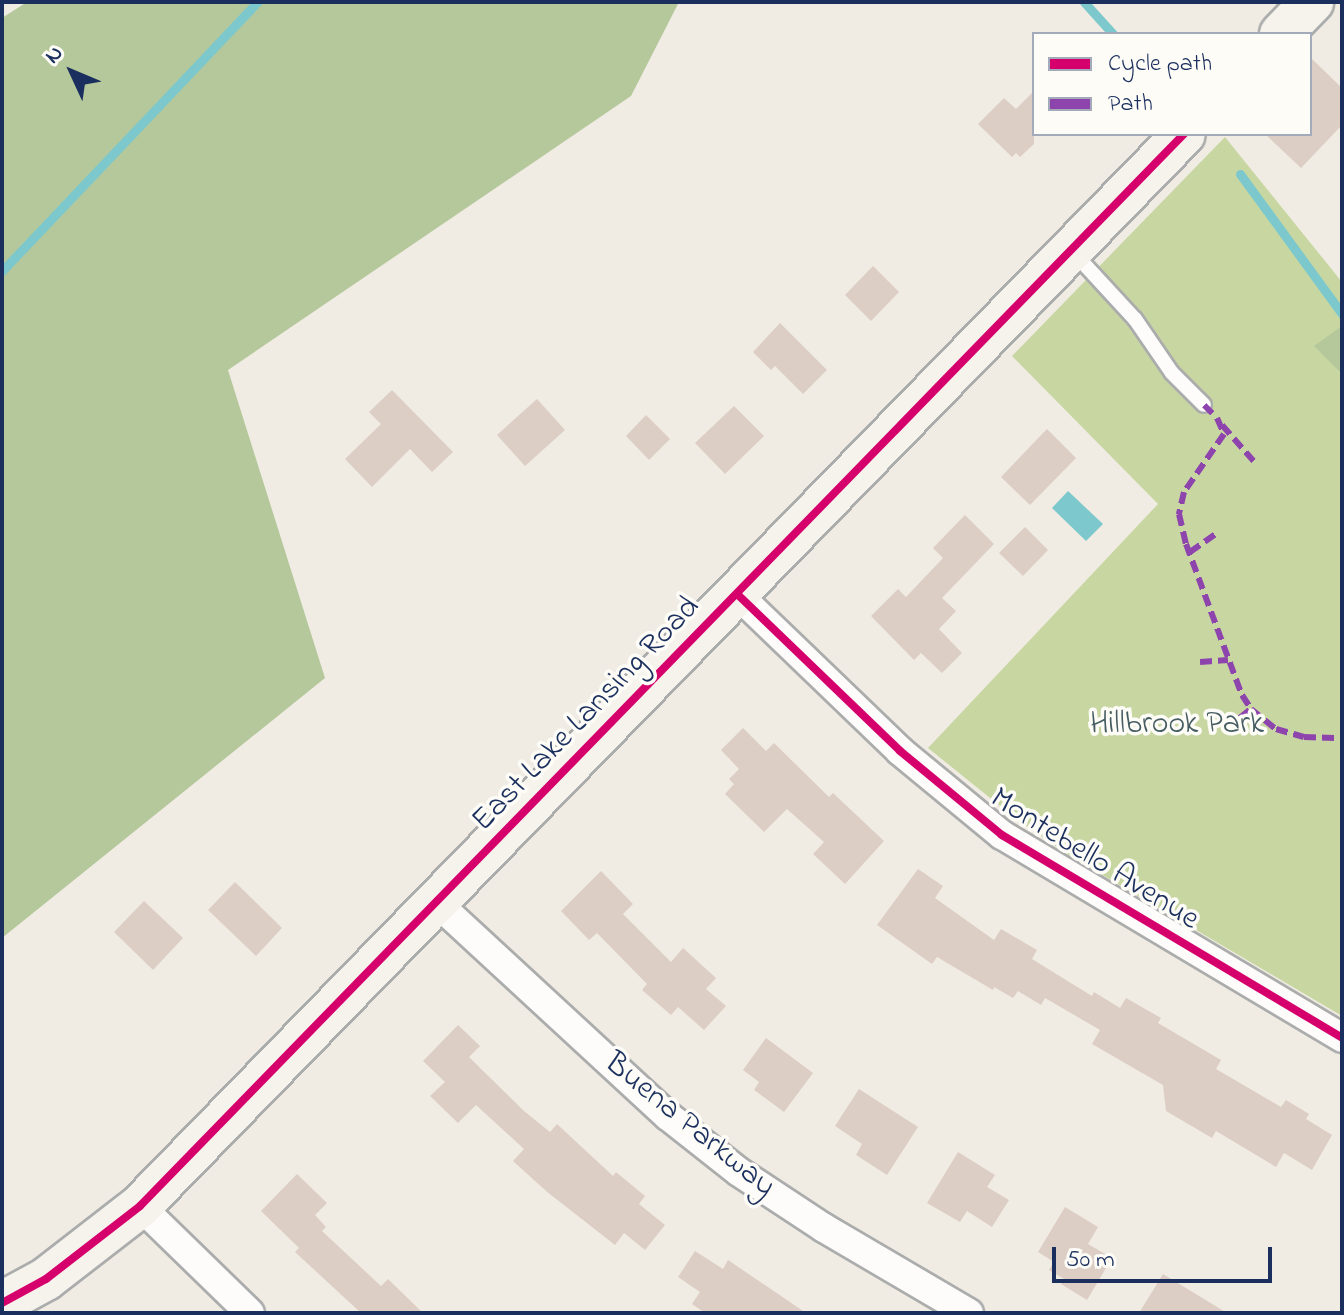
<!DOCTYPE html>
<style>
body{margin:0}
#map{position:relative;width:1344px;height:1315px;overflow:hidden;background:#f0ece3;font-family:"Indie Flower",sans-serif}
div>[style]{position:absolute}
.green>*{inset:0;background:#c8d7a2}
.forest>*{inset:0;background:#b5c89b}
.water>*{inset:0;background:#7cc8cc}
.stream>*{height:9px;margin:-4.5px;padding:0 4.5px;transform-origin:4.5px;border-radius:4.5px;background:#7cc8cc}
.building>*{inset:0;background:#ddcec5}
.roads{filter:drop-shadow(2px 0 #abacac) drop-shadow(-2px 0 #abacac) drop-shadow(0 2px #abacac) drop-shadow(0 -2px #abacac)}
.lane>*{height:14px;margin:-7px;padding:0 7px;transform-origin:7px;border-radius:7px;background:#fdfcfb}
.street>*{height:28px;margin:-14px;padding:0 14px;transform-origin:14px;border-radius:14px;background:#fdfcfb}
.secondary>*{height:42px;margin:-21px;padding:0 21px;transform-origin:21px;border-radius:21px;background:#f6f3ed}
.quiet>*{height:6px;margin-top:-3px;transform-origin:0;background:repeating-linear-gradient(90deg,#8e44ad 0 12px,transparent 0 18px)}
.cycleway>*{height:8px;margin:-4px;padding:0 4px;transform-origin:4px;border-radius:4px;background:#d6006c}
span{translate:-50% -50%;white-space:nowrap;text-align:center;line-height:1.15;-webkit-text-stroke:7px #fdfcf7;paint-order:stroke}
.street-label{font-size:32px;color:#1b2f5e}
.park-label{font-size:32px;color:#455c62}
.frame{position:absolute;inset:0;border:4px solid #1b2f5e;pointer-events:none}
.legend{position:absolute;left:1032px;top:32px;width:280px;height:104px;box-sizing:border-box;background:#fdfcf7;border:2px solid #a3aaba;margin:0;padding:10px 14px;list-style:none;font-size:24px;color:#1b2f5e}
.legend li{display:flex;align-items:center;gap:16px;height:40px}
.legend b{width:40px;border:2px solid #a3aaba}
.north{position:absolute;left:32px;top:32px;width:80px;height:80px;-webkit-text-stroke:6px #fdfcf7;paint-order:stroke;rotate:314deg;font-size:22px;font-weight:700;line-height:32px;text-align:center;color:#1b2f5e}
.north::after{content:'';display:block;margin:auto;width:28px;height:36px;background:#1b2f5e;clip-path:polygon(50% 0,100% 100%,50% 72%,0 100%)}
.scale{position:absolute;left:1052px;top:1247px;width:220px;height:36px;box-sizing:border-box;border:4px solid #1b2f5e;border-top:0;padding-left:10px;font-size:24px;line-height:28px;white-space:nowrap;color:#1b2f5e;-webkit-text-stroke:6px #fdfcf7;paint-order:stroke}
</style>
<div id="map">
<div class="green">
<div style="clip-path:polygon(1225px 137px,1342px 282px,1342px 1016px,1072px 857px,1020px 822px,928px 748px,1158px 504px,1012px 356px)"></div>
</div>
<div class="forest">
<div style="clip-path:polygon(27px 2px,679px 2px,631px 96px,228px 370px,325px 678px,2px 938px,2px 18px)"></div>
<div style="clip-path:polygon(1342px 326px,1342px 374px,1314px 346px)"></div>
</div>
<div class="water">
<div style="clip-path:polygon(1068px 491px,1103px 524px,1086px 541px,1052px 508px)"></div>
</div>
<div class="stream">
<div style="left:1084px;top:2px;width:43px;rotate:47.8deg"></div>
<div style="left:1240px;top:174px;width:173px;rotate:53.9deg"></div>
<div style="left:2px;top:271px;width:371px;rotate:-46.5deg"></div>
</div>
<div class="building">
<div style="clip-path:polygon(1310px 57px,1342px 88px,1342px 125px,1301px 168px,1265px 134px,1310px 134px)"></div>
<div style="clip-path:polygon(1034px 91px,1034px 144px,1020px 157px,1016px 153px,1012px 157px,978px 124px,1004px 98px,1016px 109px)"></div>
<div style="clip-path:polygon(873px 266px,899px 292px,871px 321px,845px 295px)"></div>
<div style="clip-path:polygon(780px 323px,827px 370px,803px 394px,775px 366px,771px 370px,753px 352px)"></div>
<div style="clip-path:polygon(392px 390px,453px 452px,432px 472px,410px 449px,372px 487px,345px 459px,381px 424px,369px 412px)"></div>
<div style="clip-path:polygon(537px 399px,565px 430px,525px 466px,497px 435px)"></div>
<div style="clip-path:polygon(734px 406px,764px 436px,725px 474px,695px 443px)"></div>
<div style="clip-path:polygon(646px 415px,670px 439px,649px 460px,626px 436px)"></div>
<div style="clip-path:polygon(1047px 429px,1076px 458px,1030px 505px,1001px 477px)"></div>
<div style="clip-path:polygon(965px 515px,994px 544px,942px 598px,956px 611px,939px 629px,962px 653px,942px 673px,921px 653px,914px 660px,871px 616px,898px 589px,906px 597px,943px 558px,933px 548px)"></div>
<div style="clip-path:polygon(1025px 527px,1048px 550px,1023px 576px,999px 553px)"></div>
<div style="clip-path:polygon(743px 728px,766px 751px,774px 743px,829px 797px,833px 793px,884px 841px,845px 884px,813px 854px,824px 842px,787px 809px,764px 832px,725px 794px,734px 784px,729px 779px,739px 769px,721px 750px)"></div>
<div style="clip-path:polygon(918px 869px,943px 886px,935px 898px,994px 940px,1001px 929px,1037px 950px,1032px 959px,1092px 996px,1094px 992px,1120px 1008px,1126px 998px,1161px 1018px,1158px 1023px,1221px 1060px,1216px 1069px,1281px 1107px,1286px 1100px,1309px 1114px,1306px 1119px,1332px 1135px,1312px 1170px,1284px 1153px,1276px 1167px,1216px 1131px,1212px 1138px,1166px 1111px,1163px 1085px,1092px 1044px,1100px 1030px,1045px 998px,1041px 1005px,1018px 991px,1013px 998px,994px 987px,993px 990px,937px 957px,932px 964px,877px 925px)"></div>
<div style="clip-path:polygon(601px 871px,633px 904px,623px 914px,671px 962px,683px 948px,716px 978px,706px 989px,726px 1006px,704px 1030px,678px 1007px,671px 1015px,642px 990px,647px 984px,597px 933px,589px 940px,561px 911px)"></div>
<div style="clip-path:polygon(235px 882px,282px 928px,256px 956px,208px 910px)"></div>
<div style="clip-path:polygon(144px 901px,183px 938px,153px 970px,114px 932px)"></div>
<div style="clip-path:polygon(458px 1025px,480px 1046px,469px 1057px,524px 1111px,550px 1132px,557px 1124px,613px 1176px,616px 1172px,645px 1196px,639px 1204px,665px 1225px,645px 1250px,624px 1233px,615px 1245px,546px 1191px,513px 1161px,524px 1149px,476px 1105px,458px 1123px,430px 1096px,445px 1082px,423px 1061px)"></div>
<div style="clip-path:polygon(766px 1038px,813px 1073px,784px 1112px,754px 1090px,759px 1082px,743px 1070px)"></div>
<div style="clip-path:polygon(859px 1089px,918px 1127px,887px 1175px,856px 1155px,862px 1144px,835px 1126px)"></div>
<div style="clip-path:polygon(958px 1152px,995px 1175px,987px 1187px,1009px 1200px,992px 1227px,967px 1211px,960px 1222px,927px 1203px)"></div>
<div style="clip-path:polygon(297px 1174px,327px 1203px,315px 1215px,326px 1227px,322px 1231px,381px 1286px,388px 1279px,423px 1313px,361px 1313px,295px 1252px,299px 1248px,261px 1211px)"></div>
<div style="clip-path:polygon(1065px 1207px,1098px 1227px,1088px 1244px,1112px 1258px,1087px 1300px,1061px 1284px,1064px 1279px,1049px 1270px,1054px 1262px,1038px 1252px)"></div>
<div style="clip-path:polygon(695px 1251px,723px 1269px,728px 1260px,806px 1313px,705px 1313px,692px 1304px,700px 1292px,678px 1277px)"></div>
<div style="clip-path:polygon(1163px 1274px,1227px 1313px,1139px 1313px)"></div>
</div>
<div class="roads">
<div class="lane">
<div style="left:1074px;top:253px;width:90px;rotate:47.3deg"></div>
<div style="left:1135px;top:319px;width:65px;rotate:55.6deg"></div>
<div style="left:1172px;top:373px;width:45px;rotate:45deg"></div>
</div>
<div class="street">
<div style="left:737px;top:594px;width:226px;rotate:43.9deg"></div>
<div style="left:900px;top:751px;width:132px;rotate:39.5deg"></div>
<div style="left:1002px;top:835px;width:396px;rotate:30.8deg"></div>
<div style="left:437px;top:903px;width:314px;rotate:42.7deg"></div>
<div style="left:668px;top:1116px;width:90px;rotate:38.3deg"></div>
<div style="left:739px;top:1172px;width:102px;rotate:33.4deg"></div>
<div style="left:824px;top:1228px;width:168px;rotate:30.4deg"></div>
<div style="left:140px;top:1206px;width:153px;rotate:44.2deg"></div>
</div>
<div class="secondary">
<div style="left:1281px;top:34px;width:45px;rotate:-45.9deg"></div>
<div style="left:2px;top:1303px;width:50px;rotate:-28.6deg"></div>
<div style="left:46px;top:1279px;width:119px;rotate:-37.8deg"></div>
<div style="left:140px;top:1206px;width:1496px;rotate:-45.76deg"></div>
</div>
</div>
<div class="quiet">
<div style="left:1204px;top:405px;width:18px;rotate:45deg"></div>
<div style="left:1217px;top:418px;width:17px;rotate:66deg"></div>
<div style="left:1224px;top:434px;width:70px;rotate:124.6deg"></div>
<div style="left:1184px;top:492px;width:23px;rotate:103deg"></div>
<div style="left:1179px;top:514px;width:31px;rotate:77deg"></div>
<div style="left:1186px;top:544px;width:161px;rotate:69.7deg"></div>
<div style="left:1242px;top:695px;width:17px;rotate:57deg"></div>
<div style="left:1251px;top:709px;width:32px;rotate:39deg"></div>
<div style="left:1276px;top:729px;width:29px;rotate:16deg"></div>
<div style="left:1304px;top:737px;width:38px;rotate:2deg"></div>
<div style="left:1222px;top:425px;width:53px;rotate:48.8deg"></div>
<div style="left:1190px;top:552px;width:33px;rotate:-35deg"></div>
<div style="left:1200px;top:662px;width:28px;rotate:-4deg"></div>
<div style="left:1226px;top:729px;width:32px;rotate:-39deg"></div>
</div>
<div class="cycleway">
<div style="left:737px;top:594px;width:226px;rotate:43.9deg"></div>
<div style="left:900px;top:751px;width:132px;rotate:39.5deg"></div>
<div style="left:1002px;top:835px;width:396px;rotate:30.8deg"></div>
<div style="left:2px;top:1303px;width:50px;rotate:-28.6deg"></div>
<div style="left:46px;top:1279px;width:119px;rotate:-37.8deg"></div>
<div style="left:140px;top:1206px;width:1496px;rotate:-45.76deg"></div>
</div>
<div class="street-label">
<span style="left:587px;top:715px;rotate:-46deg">East Lake Lansing Road</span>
<span style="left:1094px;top:860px;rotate:32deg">Montebello Avenue</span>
<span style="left:689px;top:1126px;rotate:39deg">Buena Parkway</span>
</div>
<div class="park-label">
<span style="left:1177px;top:725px">Hillbrook Park</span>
</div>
<div class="frame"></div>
<ul class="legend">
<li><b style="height:10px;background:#d6006c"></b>Cycle path</li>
<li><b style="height:10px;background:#8e44ad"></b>Path</li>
</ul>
<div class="north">N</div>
<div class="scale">50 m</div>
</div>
